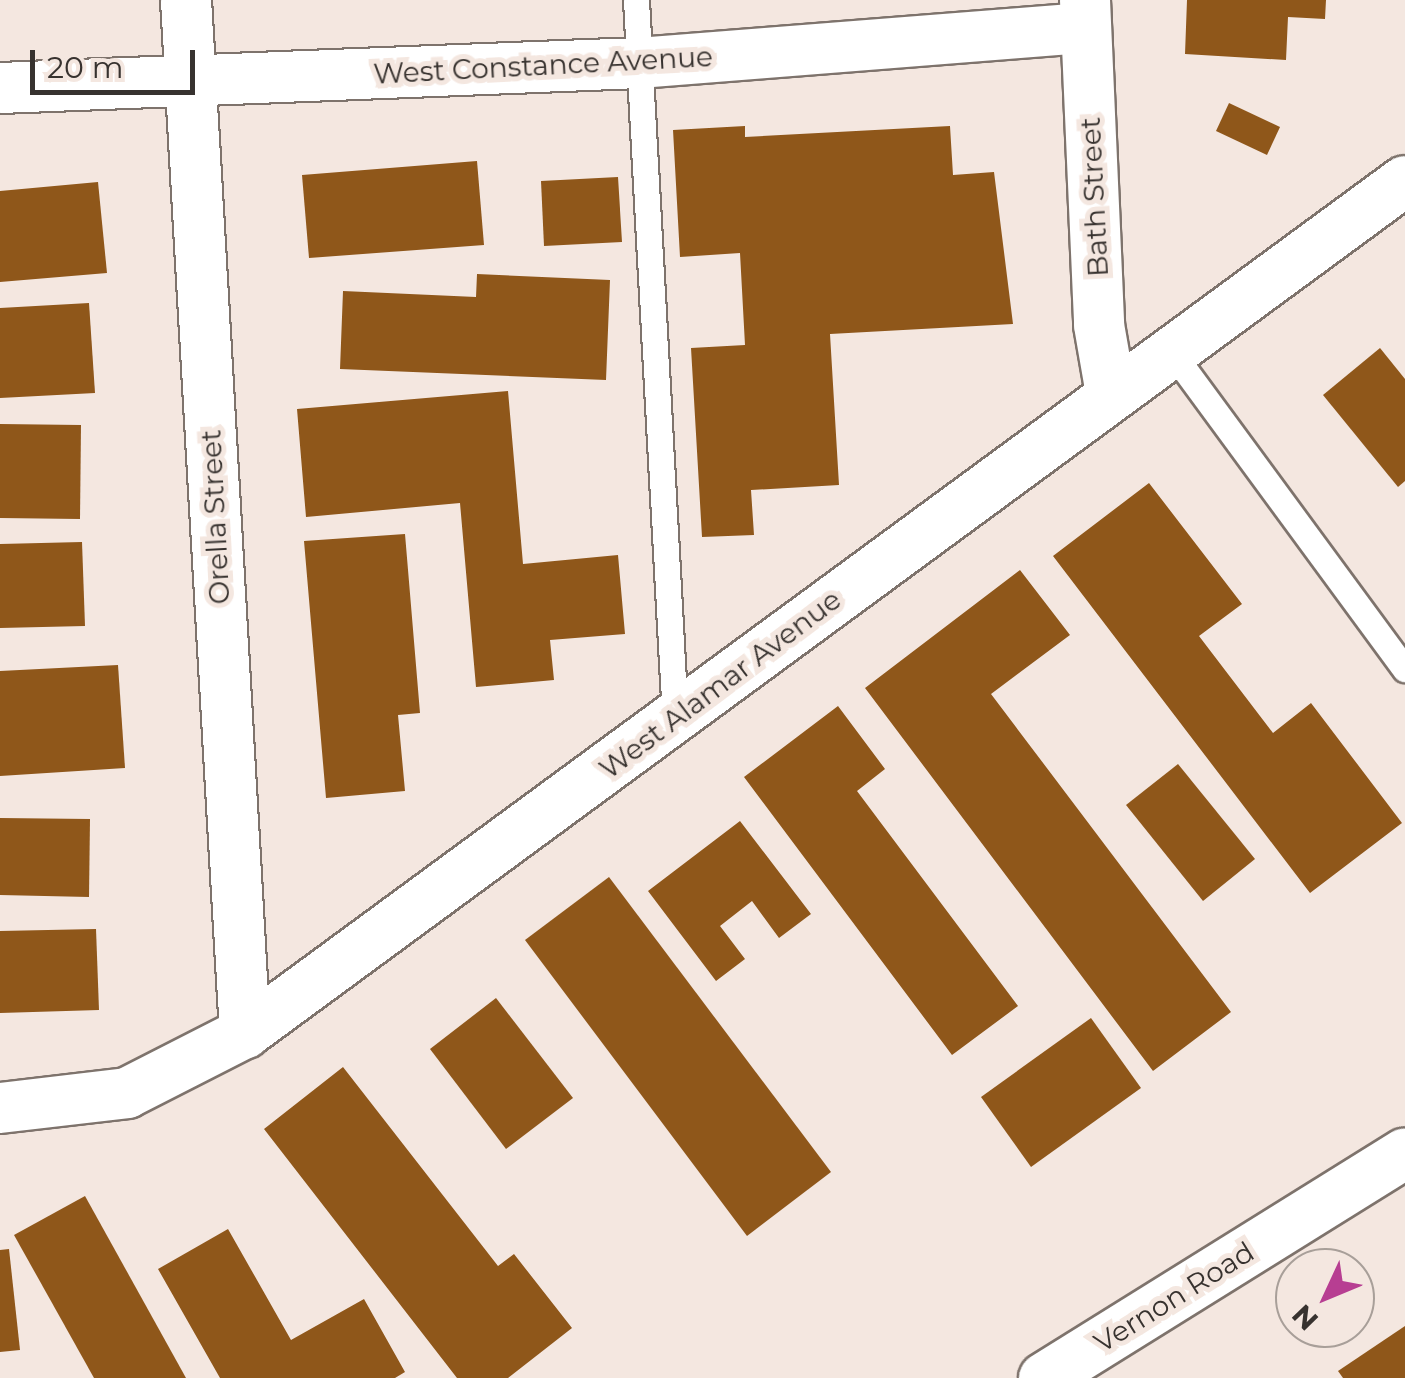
<!DOCTYPE html>
<style>
body{margin:0}
#map{position:relative;width:1405px;height:1378px;overflow:hidden;background:#f4e7e0;font-family:Montserrat,sans-serif}
div>[style]{position:absolute}
.building>*{inset:0;background:#8f571a}
.roads{filter:drop-shadow(2px 0 #7e736c) drop-shadow(-2px 0 #7e736c) drop-shadow(0 2px #7e736c) drop-shadow(0 -2px #7e736c)}
.lane>*{height:25px;margin:-12.5px;padding:0 12.5px;transform-origin:12.5px;border-radius:12.5px;background:#fff}
.street>*{height:50px;margin:-25px;padding:0 25px;transform-origin:25px;border-radius:25px;background:#fff}
span{translate:-50% -50%;white-space:nowrap;text-align:center;line-height:1.15;-webkit-text-stroke:10px #f4e7e0;paint-order:stroke}
.street-label{font-size:28px;color:#37322f}
.north{position:absolute;left:1275px;top:1248px;width:100px;height:100px;box-sizing:border-box;background:#f4e7e0;border:2px solid #a89f99;border-radius:50%;rotate:226deg;font-size:28px;font-weight:700;line-height:40px;text-align:center;color:#37322f}
.north::after{content:'';display:block;margin:auto;width:35px;height:45px;background:#b73e92;clip-path:polygon(50% 0,100% 100%,50% 72%,0 100%)}
.scale{position:absolute;left:30px;top:50px;width:165px;height:45px;box-sizing:border-box;border:5px solid #37322f;border-top:0;padding-left:12px;font-size:30px;line-height:35px;white-space:nowrap;color:#37322f;-webkit-text-stroke:8px #f4e7e0;paint-order:stroke}
</style>
<div id="map">
<div class="building">
<div style="clip-path:polygon(1187px 0,1326px 0,1325px 19px,1288px 17px,1286px 60px,1185px 54px)"></div>
<div style="clip-path:polygon(1229px 103px,1280px 127px,1267px 155px,1216px 131px)"></div>
<div style="clip-path:polygon(745px 126px,745px 137px,950px 126px,953px 175px,994px 172px,1013px 324px,830px 334px,839px 485px,751px 490px,754px 535px,702px 537px,691px 348px,745px 345px,740px 253px,680px 257px,673px 130px)"></div>
<div style="clip-path:polygon(477px 161px,484px 245px,309px 258px,302px 175px)"></div>
<div style="clip-path:polygon(618px 177px,622px 242px,544px 246px,541px 181px)"></div>
<div style="clip-path:polygon(98px 182px,107px 273px,0 282px,0 191px)"></div>
<div style="clip-path:polygon(477px 274px,610px 280px,606px 380px,340px 369px,343px 291px,476px 297px)"></div>
<div style="clip-path:polygon(89px 303px,95px 393px,0 398px,0 308px)"></div>
<div style="clip-path:polygon(1380px 348px,1405px 379px,1405px 481px,1398px 487px,1323px 395px)"></div>
<div style="clip-path:polygon(508px 391px,523px 564px,618px 555px,625px 634px,550px 640px,554px 680px,476px 687px,460px 503px,306px 517px,297px 409px)"></div>
<div style="clip-path:polygon(0 424px,81px 425px,80px 519px,0 518px)"></div>
<div style="clip-path:polygon(1149px 483px,1242px 604px,1199px 636px,1273px 733px,1311px 703px,1402px 823px,1310px 893px,1053px 556px)"></div>
<div style="clip-path:polygon(405px 534px,420px 713px,398px 715px,405px 791px,326px 798px,304px 541px)"></div>
<div style="clip-path:polygon(82px 542px,85px 626px,0 628px,0 544px)"></div>
<div style="clip-path:polygon(1020px 570px,1070px 635px,991px 694px,1231px 1012px,1153px 1071px,865px 688px)"></div>
<div style="clip-path:polygon(118px 665px,125px 768px,0 776px,0 671px)"></div>
<div style="clip-path:polygon(838px 706px,885px 769px,857px 791px,1018px 1006px,952px 1055px,744px 777px)"></div>
<div style="clip-path:polygon(1178px 764px,1255px 859px,1203px 901px,1126px 805px)"></div>
<div style="clip-path:polygon(0 818px,90px 819px,89px 897px,0 895px)"></div>
<div style="clip-path:polygon(740px 821px,811px 914px,779px 938px,752px 901px,720px 926px,745px 959px,716px 981px,648px 891px)"></div>
<div style="clip-path:polygon(609px 877px,831px 1172px,747px 1236px,525px 940px)"></div>
<div style="clip-path:polygon(96px 929px,99px 1010px,0 1013px,0 931px)"></div>
<div style="clip-path:polygon(496px 998px,573px 1098px,506px 1149px,430px 1049px)"></div>
<div style="clip-path:polygon(1091px 1018px,1141px 1088px,1031px 1167px,981px 1097px)"></div>
<div style="clip-path:polygon(343px 1067px,498px 1266px,514px 1254px,572px 1328px,508px 1378px,457px 1378px,264px 1129px)"></div>
<div style="clip-path:polygon(85px 1196px,186px 1378px,94px 1378px,14px 1235px)"></div>
<div style="clip-path:polygon(228px 1229px,291px 1340px,364px 1299px,405px 1372px,395px 1378px,220px 1378px,158px 1269px)"></div>
<div style="clip-path:polygon(9px 1249px,20px 1350px,0 1352px,0 1250px)"></div>
<div style="clip-path:polygon(1405px 1326px,1405px 1378px,1343px 1378px,1338px 1371px)"></div>
</div>
<div class="roads">
<div class="lane">
<div style="left:636px;top:0;width:719px;rotate:86.89deg"></div>
<div style="left:1171px;top:351px;width:395px;rotate:53.7deg"></div>
</div>
<div class="street">
<div style="left:186px;top:0;width:1035px;rotate:86.73deg"></div>
<div style="left:1085px;top:0;width:325px;rotate:87.5deg"></div>
<div style="left:1099px;top:325px;width:70px;rotate:80.1deg"></div>
<div style="left:0;top:88px;width:638px;rotate:-2.24deg"></div>
<div style="left:638px;top:63px;width:449px;rotate:-4.5deg"></div>
<div style="left:0;top:1108px;width:128px;rotate:-6.7deg"></div>
<div style="left:127px;top:1093px;width:132px;rotate:-27deg"></div>
<div style="left:245px;top:1033px;width:1439px;rotate:-36.3deg"></div>
<div style="left:1044px;top:1378px;width:425px;rotate:-31.9deg"></div>
</div>
</div>
<div class="street-label">
<span style="left:543px;top:65px;rotate:-3deg">West Constance Avenue</span>
<span style="left:1094px;top:197px;rotate:-93deg">Bath Street</span>
<span style="left:215px;top:517px;rotate:-93deg">Orella Street</span>
<span style="left:720px;top:684px;rotate:-37deg">West Alamar Avenue</span>
<span style="left:1174px;top:1297px;rotate:-32deg">Vernon Road</span>
</div>
<div class="north">N</div>
<div class="scale">20 m</div>
</div>
